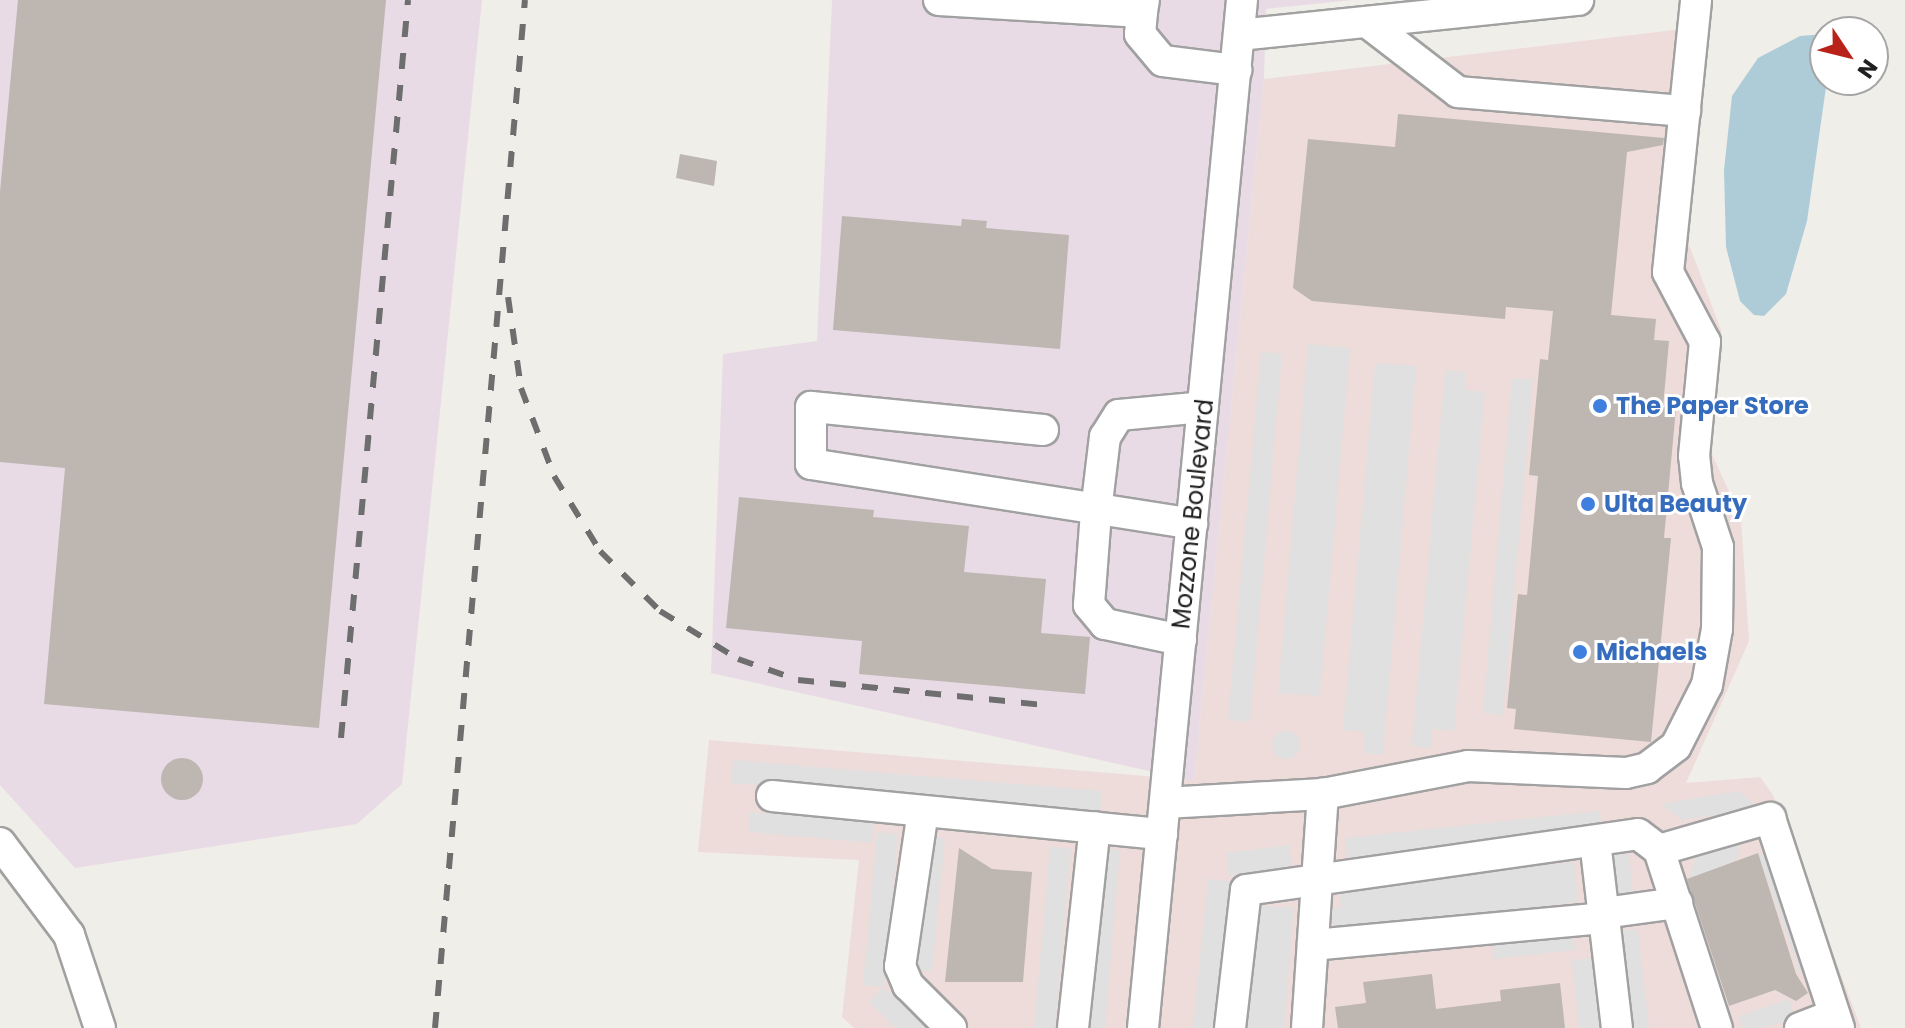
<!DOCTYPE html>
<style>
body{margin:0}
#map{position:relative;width:1905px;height:1028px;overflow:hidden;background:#f0eee8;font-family:Poppins,sans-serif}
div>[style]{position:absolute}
.commercial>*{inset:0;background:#eedcda}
.industrial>*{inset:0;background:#e8dbe5}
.parking>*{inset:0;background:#e0e0e0}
.round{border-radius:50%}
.water>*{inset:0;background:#aeccd8}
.building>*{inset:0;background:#bdb6b1}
.roads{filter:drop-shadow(2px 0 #a1a1a1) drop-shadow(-2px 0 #a1a1a1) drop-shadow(0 2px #a1a1a1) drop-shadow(0 -2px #a1a1a1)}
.minor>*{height:30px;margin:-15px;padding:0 15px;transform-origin:15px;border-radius:15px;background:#fff}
.rail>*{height:6px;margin-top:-3px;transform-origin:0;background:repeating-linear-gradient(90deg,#6e6e6e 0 16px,transparent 0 32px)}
.dots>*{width:22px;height:22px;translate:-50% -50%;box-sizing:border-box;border:4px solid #fff;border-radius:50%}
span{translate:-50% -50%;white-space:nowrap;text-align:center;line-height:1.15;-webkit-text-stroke:6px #fff;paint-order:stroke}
.shop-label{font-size:24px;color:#366cbe;font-weight:700}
.left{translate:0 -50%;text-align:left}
.street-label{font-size:24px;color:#202020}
.north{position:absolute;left:1809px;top:16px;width:80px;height:80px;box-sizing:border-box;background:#fff;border:2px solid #a6a6a6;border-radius:50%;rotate:125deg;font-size:22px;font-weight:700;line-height:32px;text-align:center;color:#202020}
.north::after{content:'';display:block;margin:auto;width:28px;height:36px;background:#b82219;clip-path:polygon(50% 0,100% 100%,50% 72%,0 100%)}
</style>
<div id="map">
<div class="commercial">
<div style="clip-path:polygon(1707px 26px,1688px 242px,1721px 330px,1712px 454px,1741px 518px,1749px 641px,1686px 783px,1760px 777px,1773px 795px,1861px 1028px,854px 1028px,842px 1017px,859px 860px,698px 852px,709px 740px,1194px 780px,1264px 79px)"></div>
</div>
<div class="industrial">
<div style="clip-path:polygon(0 0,482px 0,402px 784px,357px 824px,75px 868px,0 785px)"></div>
<div style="clip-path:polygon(832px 0,1352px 0,1266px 9px,1264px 79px,1194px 781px,711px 673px,723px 354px,817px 341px)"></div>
</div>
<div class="parking">
<div style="clip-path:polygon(1308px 344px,1350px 348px,1320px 696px,1278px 693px)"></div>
<div style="clip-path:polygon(1261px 352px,1282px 354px,1250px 722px,1228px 720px)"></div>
<div style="clip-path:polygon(1375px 363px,1416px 366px,1383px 755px,1363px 753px,1364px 732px,1343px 730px)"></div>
<div style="clip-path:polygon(1445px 370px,1466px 372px,1465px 390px,1485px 392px,1454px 731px,1432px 729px,1431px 748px,1412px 746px)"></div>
<div style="clip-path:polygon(1512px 378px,1533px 380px,1503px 715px,1483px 713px)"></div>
<div class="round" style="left:1272px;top:731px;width:28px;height:28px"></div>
<div style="clip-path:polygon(733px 760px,1102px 791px,1100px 814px,731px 783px)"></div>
<div style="clip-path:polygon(1739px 791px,1759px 808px,1682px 820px,1662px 804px)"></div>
<div style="clip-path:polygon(1600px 811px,1602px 831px,1347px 859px,1345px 838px)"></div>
<div style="clip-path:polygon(750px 812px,874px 822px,872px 843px,749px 832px)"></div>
<div style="clip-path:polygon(877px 832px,898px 834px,884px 987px,926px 1028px,896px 1028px,869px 1002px,883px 987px,863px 985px)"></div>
<div style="clip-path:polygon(924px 837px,945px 838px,932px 971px,911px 969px)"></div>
<div style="clip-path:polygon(1742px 838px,1736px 861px,1689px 878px,1696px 856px)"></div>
<div style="clip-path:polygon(1289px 845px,1292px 868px,1229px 876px,1226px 853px)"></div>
<div style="clip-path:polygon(1050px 847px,1071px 849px,1055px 1028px,1034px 1028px)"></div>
<div style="clip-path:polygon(1097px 848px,1120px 850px,1105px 1028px,1082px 1028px)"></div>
<div style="clip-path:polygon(1629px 853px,1633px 893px,1614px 896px,1609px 855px)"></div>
<div style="clip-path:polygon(1758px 853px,1777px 859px,1820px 984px,1800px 973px)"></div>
<div style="clip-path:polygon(1574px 862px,1578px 902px,1334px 930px,1331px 909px,1341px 908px,1339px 888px)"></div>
<div style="clip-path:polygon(1208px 879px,1230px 881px,1216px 1028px,1193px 1028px)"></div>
<div style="clip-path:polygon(1253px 905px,1294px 908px,1284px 1028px,1242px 1028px)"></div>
<div style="clip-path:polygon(1638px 929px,1649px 1028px,1627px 1028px,1617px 931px)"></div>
<div style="clip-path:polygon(1573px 930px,1575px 950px,1494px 959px,1492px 939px)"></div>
<div style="clip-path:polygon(1593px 958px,1600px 1028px,1579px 1028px,1572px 960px)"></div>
<div style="clip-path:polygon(1789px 999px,1795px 1018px,1764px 1028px,1743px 1028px,1739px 1016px)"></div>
</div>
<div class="water">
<div style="clip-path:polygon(1825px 34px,1827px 80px,1807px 221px,1786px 294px,1764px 316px,1754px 315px,1740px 301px,1726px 247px,1724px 170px,1732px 96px,1758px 58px,1800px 36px)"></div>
</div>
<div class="building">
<div style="clip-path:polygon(18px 0,386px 0,319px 728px,44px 704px,65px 468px,0 462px,0 192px)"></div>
<div style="clip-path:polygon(1398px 114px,1664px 138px,1663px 145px,1627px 152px,1611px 315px,1656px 319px,1654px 340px,1669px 341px,1663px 407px,1676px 408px,1664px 538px,1671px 538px,1651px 742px,1514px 729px,1516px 709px,1507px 708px,1518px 594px,1527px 595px,1538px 476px,1529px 475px,1540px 359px,1548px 360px,1553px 311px,1506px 307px,1505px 319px,1312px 301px,1293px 288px,1308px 139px,1395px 147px)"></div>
<div style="clip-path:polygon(680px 154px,717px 161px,714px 186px,676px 178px)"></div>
<div style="clip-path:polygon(842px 216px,961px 226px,962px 219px,987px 221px,986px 228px,1069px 235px,1060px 349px,833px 330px)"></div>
<div style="clip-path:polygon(739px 497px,874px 510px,873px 517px,969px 526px,964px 572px,1046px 579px,1041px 633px,1090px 637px,1085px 694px,859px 674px,862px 641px,726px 628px)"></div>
<div class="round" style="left:161px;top:758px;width:42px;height:42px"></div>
<div style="clip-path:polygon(959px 848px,992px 869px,1032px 872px,1023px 982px,945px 982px)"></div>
<div style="clip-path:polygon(1758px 853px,1796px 974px,1808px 993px,1796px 1001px,1775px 990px,1729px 1006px,1687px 879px)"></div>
<div style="clip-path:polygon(1432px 974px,1436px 1009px,1501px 1001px,1500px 990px,1560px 983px,1565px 1028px,1338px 1028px,1335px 1007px,1366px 1003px,1363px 982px)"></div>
</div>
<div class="roads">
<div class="minor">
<div style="left:939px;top:0;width:203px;rotate:3.4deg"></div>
<div style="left:1142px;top:12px;width:12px;rotate:-81deg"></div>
<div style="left:1142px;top:12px;width:22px;rotate:95deg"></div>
<div style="left:1140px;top:34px;width:35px;rotate:50deg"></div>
<div style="left:1163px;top:61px;width:74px;rotate:7deg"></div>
<div style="left:1367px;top:22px;width:115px;rotate:37.6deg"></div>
<div style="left:1458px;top:92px;width:228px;rotate:4.8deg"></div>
<div style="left:1239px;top:35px;width:341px;rotate:-5.9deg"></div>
<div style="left:1043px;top:430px;width:233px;rotate:-174.3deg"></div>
<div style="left:811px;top:407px;width:57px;rotate:90deg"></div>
<div style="left:811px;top:464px;width:386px;rotate:8.9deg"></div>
<div style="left:1181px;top:640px;width:78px;rotate:-168.1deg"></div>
<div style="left:1105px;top:624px;width:25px;rotate:-130deg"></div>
<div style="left:1089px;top:605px;width:94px;rotate:-85.7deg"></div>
<div style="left:1096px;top:511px;width:75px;rotate:-83.1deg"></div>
<div style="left:1105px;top:437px;width:26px;rotate:-58deg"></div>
<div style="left:1119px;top:415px;width:84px;rotate:-5.4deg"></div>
<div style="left:772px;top:796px;width:392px;rotate:5.6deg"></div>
<div style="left:1165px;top:803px;width:158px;rotate:-3.3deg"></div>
<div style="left:1323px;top:794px;width:148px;rotate:-10.9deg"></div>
<div style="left:1468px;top:766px;width:158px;rotate:2.5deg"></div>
<div style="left:1626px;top:773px;width:22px;rotate:-13deg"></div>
<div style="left:1647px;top:768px;width:36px;rotate:-37deg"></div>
<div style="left:1676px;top:746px;width:68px;rotate:-63.1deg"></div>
<div style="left:1707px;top:685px;width:57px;rotate:-79.9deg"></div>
<div style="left:1717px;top:629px;width:82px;rotate:-89.3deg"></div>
<div style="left:1718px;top:547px;width:67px;rotate:-108.2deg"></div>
<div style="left:1697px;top:483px;width:27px;rotate:-96deg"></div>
<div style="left:1694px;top:456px;width:115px;rotate:-84.5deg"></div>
<div style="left:1705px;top:342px;width:79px;rotate:-117.9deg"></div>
<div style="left:1668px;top:272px;width:273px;rotate:-84.1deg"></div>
<div style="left:923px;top:811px;width:157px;rotate:98.4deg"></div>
<div style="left:900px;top:966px;width:21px;rotate:67deg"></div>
<div style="left:908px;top:985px;width:61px;rotate:45deg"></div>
<div style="left:1595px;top:841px;width:188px;rotate:83.3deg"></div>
<div style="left:0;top:843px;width:115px;rotate:53.1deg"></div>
<div style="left:69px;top:935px;width:98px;rotate:71.6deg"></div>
<div style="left:1659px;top:850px;width:116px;rotate:-16.1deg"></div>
<div style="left:1770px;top:818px;width:221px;rotate:71.8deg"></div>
<div style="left:1604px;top:913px;width:74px;rotate:-7.8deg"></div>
<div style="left:1313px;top:945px;width:292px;rotate:-5.3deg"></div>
<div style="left:1073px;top:1028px;width:202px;rotate:-83.8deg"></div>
<div style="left:1143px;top:1028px;width:1033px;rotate:-84.5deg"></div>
<div style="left:1230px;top:1028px;width:139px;rotate:-83.4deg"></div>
<div style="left:1246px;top:890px;width:396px;rotate:-8.1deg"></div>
<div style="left:1638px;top:834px;width:26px;rotate:37deg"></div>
<div style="left:1659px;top:850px;width:187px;rotate:72deg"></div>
<div style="left:1307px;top:1028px;width:235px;rotate:-86.1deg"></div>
<div style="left:1800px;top:1028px;width:36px;rotate:-21deg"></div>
</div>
</div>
<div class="rail">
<div style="left:508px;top:297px;width:92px;rotate:81.9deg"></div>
<div style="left:521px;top:388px;width:94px;rotate:69.4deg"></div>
<div style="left:554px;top:476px;width:88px;rotate:58.5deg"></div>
<div style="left:600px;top:551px;width:85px;rotate:45deg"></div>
<div style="left:660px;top:611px;width:92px;rotate:31.6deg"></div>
<div style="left:738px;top:659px;width:64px;rotate:19.3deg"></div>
<div style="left:798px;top:680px;width:246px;rotate:5.8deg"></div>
<div style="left:341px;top:738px;width:741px;rotate:-84.81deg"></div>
<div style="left:435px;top:1028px;width:1032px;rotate:-85deg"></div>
</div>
<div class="dots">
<div style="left:1600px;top:406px;background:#3f7fe0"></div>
<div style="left:1588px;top:504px;background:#3f7fe0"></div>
<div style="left:1580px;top:652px;background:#3f7fe0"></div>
</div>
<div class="shop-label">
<span class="left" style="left:1616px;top:406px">The Paper Store</span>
<span class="left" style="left:1604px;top:504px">Ulta Beauty</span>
<span class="left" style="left:1596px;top:652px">Michaels</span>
</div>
<div class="street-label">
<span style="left:1193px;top:514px;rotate:-84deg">Mozzone Boulevard</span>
</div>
<div class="north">N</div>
</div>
